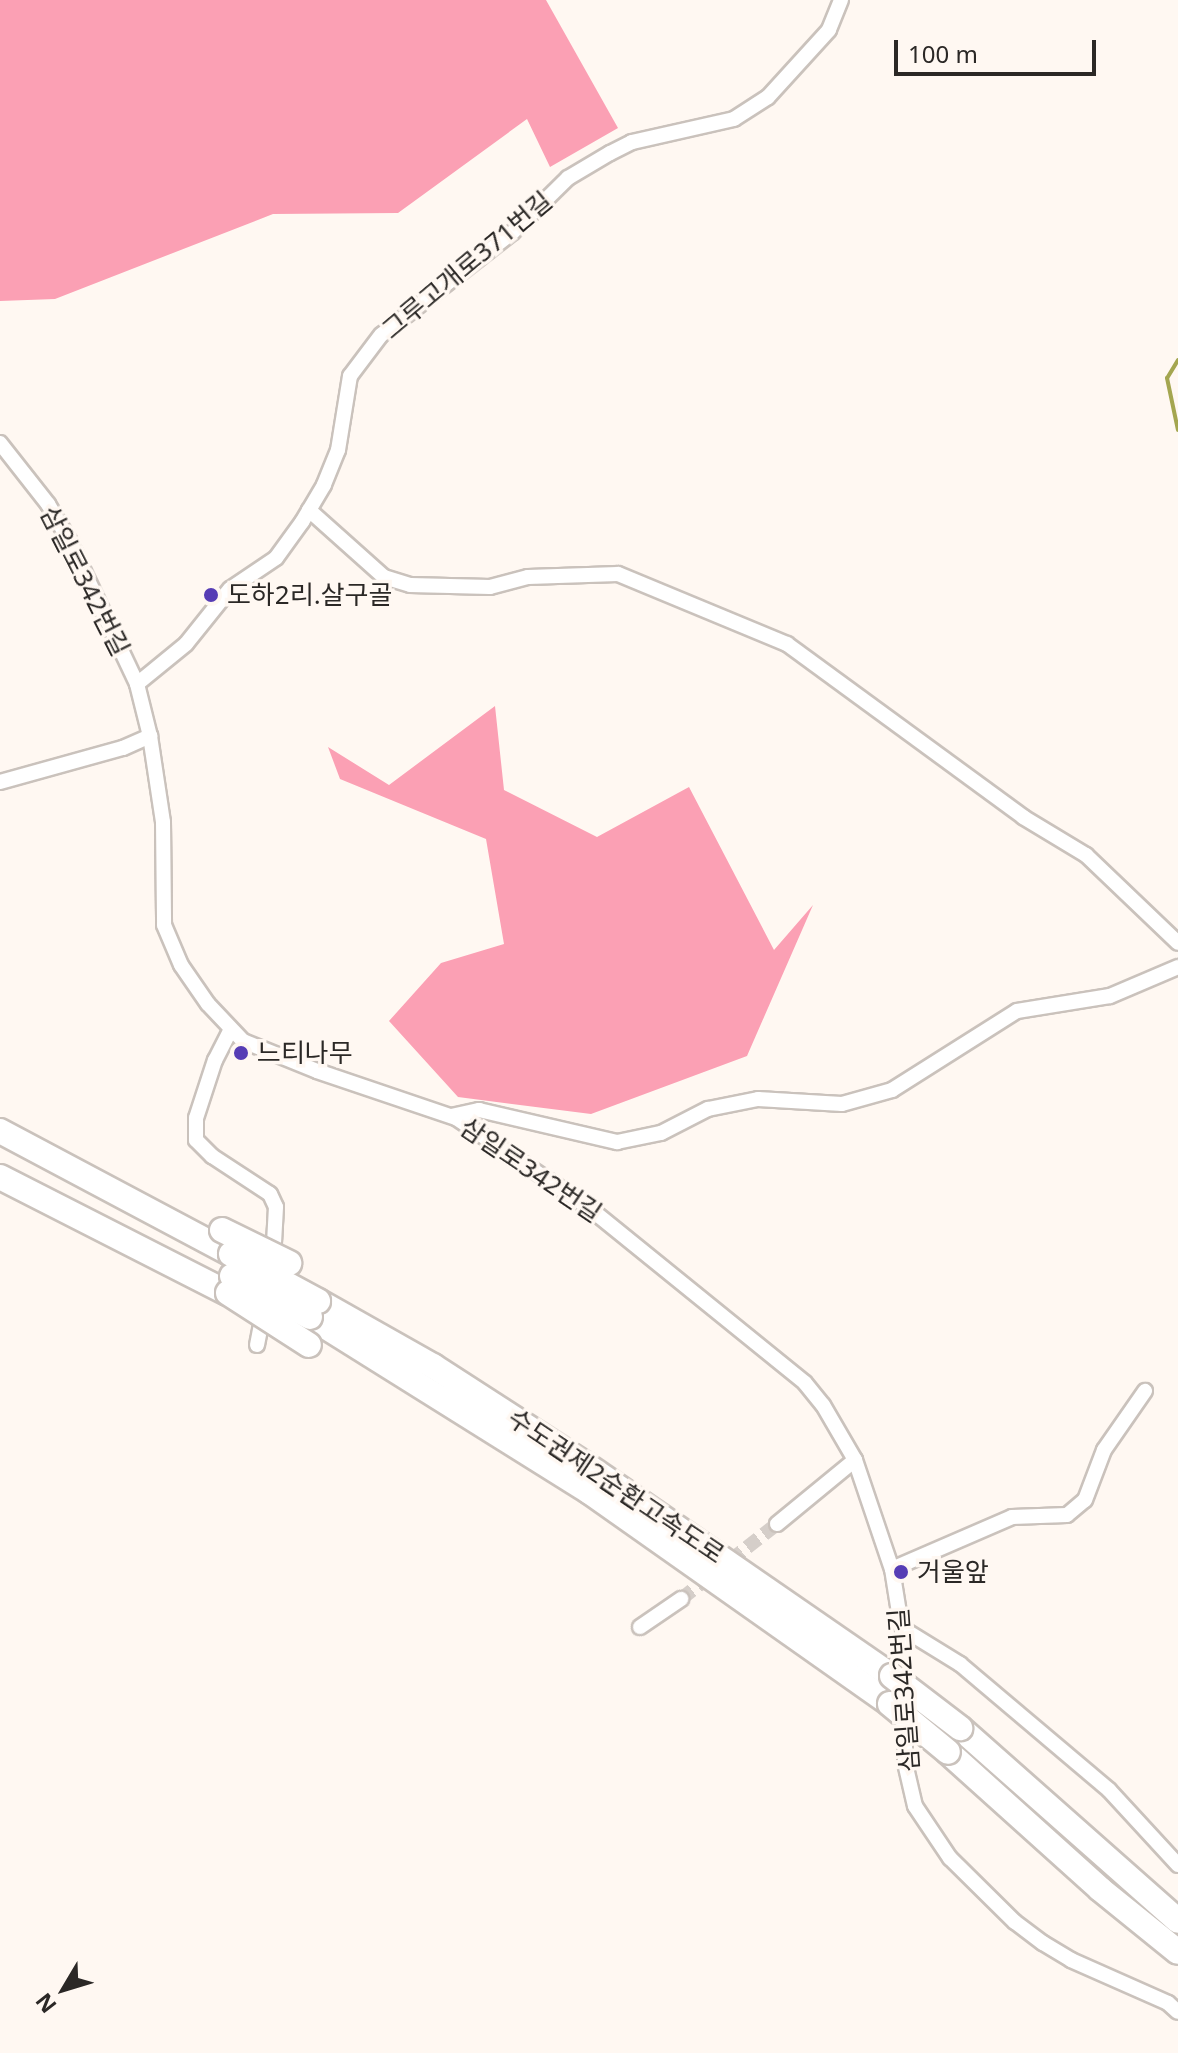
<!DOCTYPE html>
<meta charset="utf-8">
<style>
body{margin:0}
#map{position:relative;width:1178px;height:2053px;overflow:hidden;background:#fff8f2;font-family:"Noto Sans","Noto Sans KR",sans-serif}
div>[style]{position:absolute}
.forest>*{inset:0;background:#fba0b4}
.stream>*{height:4px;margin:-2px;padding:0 2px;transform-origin:2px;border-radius:2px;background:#a4a650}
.minor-tunnel>*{height:14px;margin-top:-7px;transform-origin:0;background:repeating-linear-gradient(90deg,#d5cec9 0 14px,transparent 0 21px)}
.roads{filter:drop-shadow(2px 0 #cac2bc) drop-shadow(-2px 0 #cac2bc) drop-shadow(0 2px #cac2bc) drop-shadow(0 -2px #cac2bc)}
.minor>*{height:14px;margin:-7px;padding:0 7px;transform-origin:7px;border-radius:7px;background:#fff}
.motorway>*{height:24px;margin:-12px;padding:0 12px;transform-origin:12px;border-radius:12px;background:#fff}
.bridges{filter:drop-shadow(2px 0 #cac2bc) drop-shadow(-2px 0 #cac2bc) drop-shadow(0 2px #cac2bc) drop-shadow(0 -2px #cac2bc)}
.motorway-bridge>*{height:24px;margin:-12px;padding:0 12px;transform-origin:12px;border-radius:12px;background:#fff}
.dots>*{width:22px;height:22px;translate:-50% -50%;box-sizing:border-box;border:4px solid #fff8f2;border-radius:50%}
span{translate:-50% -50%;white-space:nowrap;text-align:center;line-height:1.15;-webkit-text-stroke:7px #fff8f2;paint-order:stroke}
.street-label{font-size:26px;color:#2b2826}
.poi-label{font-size:26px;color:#2b2826}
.left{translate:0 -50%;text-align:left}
.north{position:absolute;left:24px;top:1949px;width:80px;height:80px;-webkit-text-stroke:6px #fff8f2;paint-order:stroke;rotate:232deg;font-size:22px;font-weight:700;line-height:32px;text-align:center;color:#2b2826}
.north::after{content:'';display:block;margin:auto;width:28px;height:36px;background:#2b2826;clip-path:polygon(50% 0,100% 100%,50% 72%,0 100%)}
.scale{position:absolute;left:894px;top:40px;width:202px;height:36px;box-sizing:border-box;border:4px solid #2b2826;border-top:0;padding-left:10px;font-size:24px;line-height:28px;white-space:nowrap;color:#2b2826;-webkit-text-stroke:6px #fff8f2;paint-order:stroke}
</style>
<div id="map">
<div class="forest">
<div style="clip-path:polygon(0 0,546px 0,618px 128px,550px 167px,527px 119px,398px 213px,273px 214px,55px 299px,0 301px)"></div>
<div style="clip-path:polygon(495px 706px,504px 790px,597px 837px,689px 787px,774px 950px,813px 905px,747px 1056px,591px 1114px,458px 1097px,389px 1021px,441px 963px,504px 944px,486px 839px,340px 779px,328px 747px,389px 785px)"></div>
</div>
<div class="stream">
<div style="left:1178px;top:360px;width:21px;rotate:121deg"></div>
<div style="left:1167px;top:378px;width:53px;rotate:78.1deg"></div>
</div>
<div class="minor-tunnel">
<div style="left:681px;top:1599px;width:122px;rotate:-38deg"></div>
</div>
<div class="roads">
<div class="minor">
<div style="left:841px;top:0;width:32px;rotate:112deg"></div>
<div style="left:829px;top:30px;width:91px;rotate:132.3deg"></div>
<div style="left:768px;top:97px;width:40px;rotate:147.1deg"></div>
<div style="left:734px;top:119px;width:105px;rotate:167.3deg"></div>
<div style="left:632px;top:142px;width:25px;rotate:153deg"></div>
<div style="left:610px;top:153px;width:49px;rotate:149.2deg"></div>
<div style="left:568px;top:178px;width:77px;rotate:135.5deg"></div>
<div style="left:513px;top:232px;width:167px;rotate:142deg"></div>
<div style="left:381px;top:335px;width:51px;rotate:127.1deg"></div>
<div style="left:350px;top:376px;width:75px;rotate:99.2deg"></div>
<div style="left:338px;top:450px;width:38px;rotate:112deg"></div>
<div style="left:324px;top:485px;width:43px;rotate:120.7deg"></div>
<div style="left:302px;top:522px;width:44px;rotate:125.8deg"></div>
<div style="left:276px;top:558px;width:55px;rotate:146deg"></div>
<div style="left:230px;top:589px;width:70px;rotate:128.7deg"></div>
<div style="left:186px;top:644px;width:63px;rotate:140.8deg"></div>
<div style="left:137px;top:684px;width:54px;rotate:76deg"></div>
<div style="left:150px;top:736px;width:87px;rotate:81.4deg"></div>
<div style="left:163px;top:822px;width:103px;rotate:89.4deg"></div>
<div style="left:164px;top:925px;width:43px;rotate:67deg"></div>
<div style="left:181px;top:965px;width:47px;rotate:55.3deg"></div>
<div style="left:208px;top:1004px;width:51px;rotate:46.6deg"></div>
<div style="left:243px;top:1041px;width:80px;rotate:22.1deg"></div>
<div style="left:317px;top:1071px;width:147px;rotate:18.7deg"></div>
<div style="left:456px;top:1118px;width:159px;rotate:34deg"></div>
<div style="left:588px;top:1207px;width:279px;rotate:39deg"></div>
<div style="left:805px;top:1383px;width:28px;rotate:51deg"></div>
<div style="left:823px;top:1405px;width:64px;rotate:59.8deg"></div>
<div style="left:855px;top:1460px;width:115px;rotate:71.3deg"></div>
<div style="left:892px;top:1569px;width:82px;rotate:80.9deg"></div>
<div style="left:905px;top:1650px;width:40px;rotate:90deg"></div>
<div style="left:0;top:443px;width:78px;rotate:51.8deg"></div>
<div style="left:48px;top:504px;width:44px;rotate:59.9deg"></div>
<div style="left:70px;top:542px;width:157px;rotate:64.7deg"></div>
<div style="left:309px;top:510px;width:101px;rotate:41.8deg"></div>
<div style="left:384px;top:577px;width:27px;rotate:17deg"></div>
<div style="left:410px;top:585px;width:80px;rotate:1.4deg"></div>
<div style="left:490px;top:587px;width:39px;rotate:-15deg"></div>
<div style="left:528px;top:577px;width:90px;rotate:-1.9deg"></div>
<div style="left:618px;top:574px;width:183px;rotate:22.5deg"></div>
<div style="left:787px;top:644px;width:293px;rotate:36.2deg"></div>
<div style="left:1023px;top:817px;width:74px;rotate:31.1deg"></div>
<div style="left:1086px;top:855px;width:127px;rotate:43.7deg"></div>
<div style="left:0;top:782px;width:128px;rotate:-15.5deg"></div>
<div style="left:123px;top:748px;width:30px;rotate:-24deg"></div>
<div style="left:230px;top:1031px;width:33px;rotate:117deg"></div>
<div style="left:215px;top:1060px;width:61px;rotate:108.1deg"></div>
<div style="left:196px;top:1118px;width:22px;rotate:90deg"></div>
<div style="left:196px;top:1140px;width:23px;rotate:45deg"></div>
<div style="left:212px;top:1156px;width:69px;rotate:33.2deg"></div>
<div style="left:270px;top:1194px;width:14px;rotate:65deg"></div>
<div style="left:276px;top:1207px;width:54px;rotate:93.2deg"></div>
<div style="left:451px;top:1116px;width:29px;rotate:-12deg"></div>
<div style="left:479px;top:1110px;width:142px;rotate:13.1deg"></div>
<div style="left:617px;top:1142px;width:45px;rotate:-11.6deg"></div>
<div style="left:661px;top:1133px;width:53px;rotate:-27.1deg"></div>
<div style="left:708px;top:1109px;width:51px;rotate:-11.3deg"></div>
<div style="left:758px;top:1099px;width:84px;rotate:3.4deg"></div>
<div style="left:842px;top:1104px;width:52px;rotate:-15.6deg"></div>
<div style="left:892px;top:1090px;width:148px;rotate:-32.3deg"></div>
<div style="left:1017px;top:1011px;width:94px;rotate:-9.2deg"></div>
<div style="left:1110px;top:996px;width:74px;rotate:-23.1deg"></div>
<div style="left:257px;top:1345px;width:33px;rotate:-79deg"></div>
<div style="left:777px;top:1524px;width:101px;rotate:-39.4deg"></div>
<div style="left:892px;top:1569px;width:131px;rotate:-23.4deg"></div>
<div style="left:1012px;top:1517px;width:55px;rotate:-2.1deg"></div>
<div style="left:1067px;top:1515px;width:23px;rotate:-40deg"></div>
<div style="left:1085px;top:1500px;width:53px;rotate:-69.2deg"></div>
<div style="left:1104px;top:1450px;width:72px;rotate:-55.2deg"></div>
<div style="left:640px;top:1627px;width:50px;rotate:-34.3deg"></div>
<div style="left:903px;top:1629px;width:67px;rotate:31.6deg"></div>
<div style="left:960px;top:1664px;width:195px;rotate:40.2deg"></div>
<div style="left:1109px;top:1790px;width:102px;rotate:47.4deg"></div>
<div style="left:905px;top:1715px;width:48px;rotate:90deg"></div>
<div style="left:905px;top:1763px;width:44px;rotate:76.9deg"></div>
<div style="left:915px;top:1806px;width:63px;rotate:56.1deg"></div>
<div style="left:950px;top:1858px;width:91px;rotate:44.6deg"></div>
<div style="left:1015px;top:1922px;width:35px;rotate:37deg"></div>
<div style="left:1043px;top:1943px;width:33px;rotate:31deg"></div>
<div style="left:1071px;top:1960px;width:106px;rotate:23.9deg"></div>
<div style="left:1168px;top:2003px;width:13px;rotate:42deg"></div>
</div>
<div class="motorway">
<div style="left:0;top:1131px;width:262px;rotate:28deg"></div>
<div style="left:0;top:1177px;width:256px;rotate:27deg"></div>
<div style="left:318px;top:1301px;width:132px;rotate:29.5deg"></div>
<div style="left:433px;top:1366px;width:182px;rotate:32.9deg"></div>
<div style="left:586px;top:1465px;width:372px;rotate:34.6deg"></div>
<div style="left:310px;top:1317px;width:330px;rotate:32deg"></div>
<div style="left:590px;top:1492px;width:367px;rotate:35.2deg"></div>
<div style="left:960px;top:1728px;width:291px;rotate:41.5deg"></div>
<div style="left:948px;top:1752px;width:205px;rotate:42deg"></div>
<div style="left:1100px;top:1889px;width:100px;rotate:38.9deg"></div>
</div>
</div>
<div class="bridges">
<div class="motorway-bridge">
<div style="left:222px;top:1230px;width:75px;rotate:26.2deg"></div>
<div style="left:231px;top:1254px;width:99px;rotate:28.4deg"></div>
<div style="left:232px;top:1276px;width:88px;rotate:27.7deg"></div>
<div style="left:228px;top:1293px;width:96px;rotate:32.7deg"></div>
<div style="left:892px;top:1676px;width:86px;rotate:37.4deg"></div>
<div style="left:890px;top:1704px;width:75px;rotate:39.6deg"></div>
</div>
</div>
<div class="dots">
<div style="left:211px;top:595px;background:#563db5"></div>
<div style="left:241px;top:1053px;background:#563db5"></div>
<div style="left:901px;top:1572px;background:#563db5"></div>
</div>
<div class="street-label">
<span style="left:467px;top:265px;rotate:-40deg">그루고개로371번길</span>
<span style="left:85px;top:581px;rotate:63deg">삼일로342번길</span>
<span style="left:531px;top:1170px;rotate:34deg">삼일로342번길</span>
<span style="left:616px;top:1486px;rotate:34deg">수도권제2순환고속도로</span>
<span style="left:904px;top:1690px;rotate:-94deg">삼일로342번길</span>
</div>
<div class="poi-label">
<span class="left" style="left:227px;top:595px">도하2리.살구골</span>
<span class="left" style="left:257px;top:1053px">느티나무</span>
<span class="left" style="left:917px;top:1572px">거울앞</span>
</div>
<div class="north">N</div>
<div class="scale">100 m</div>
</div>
